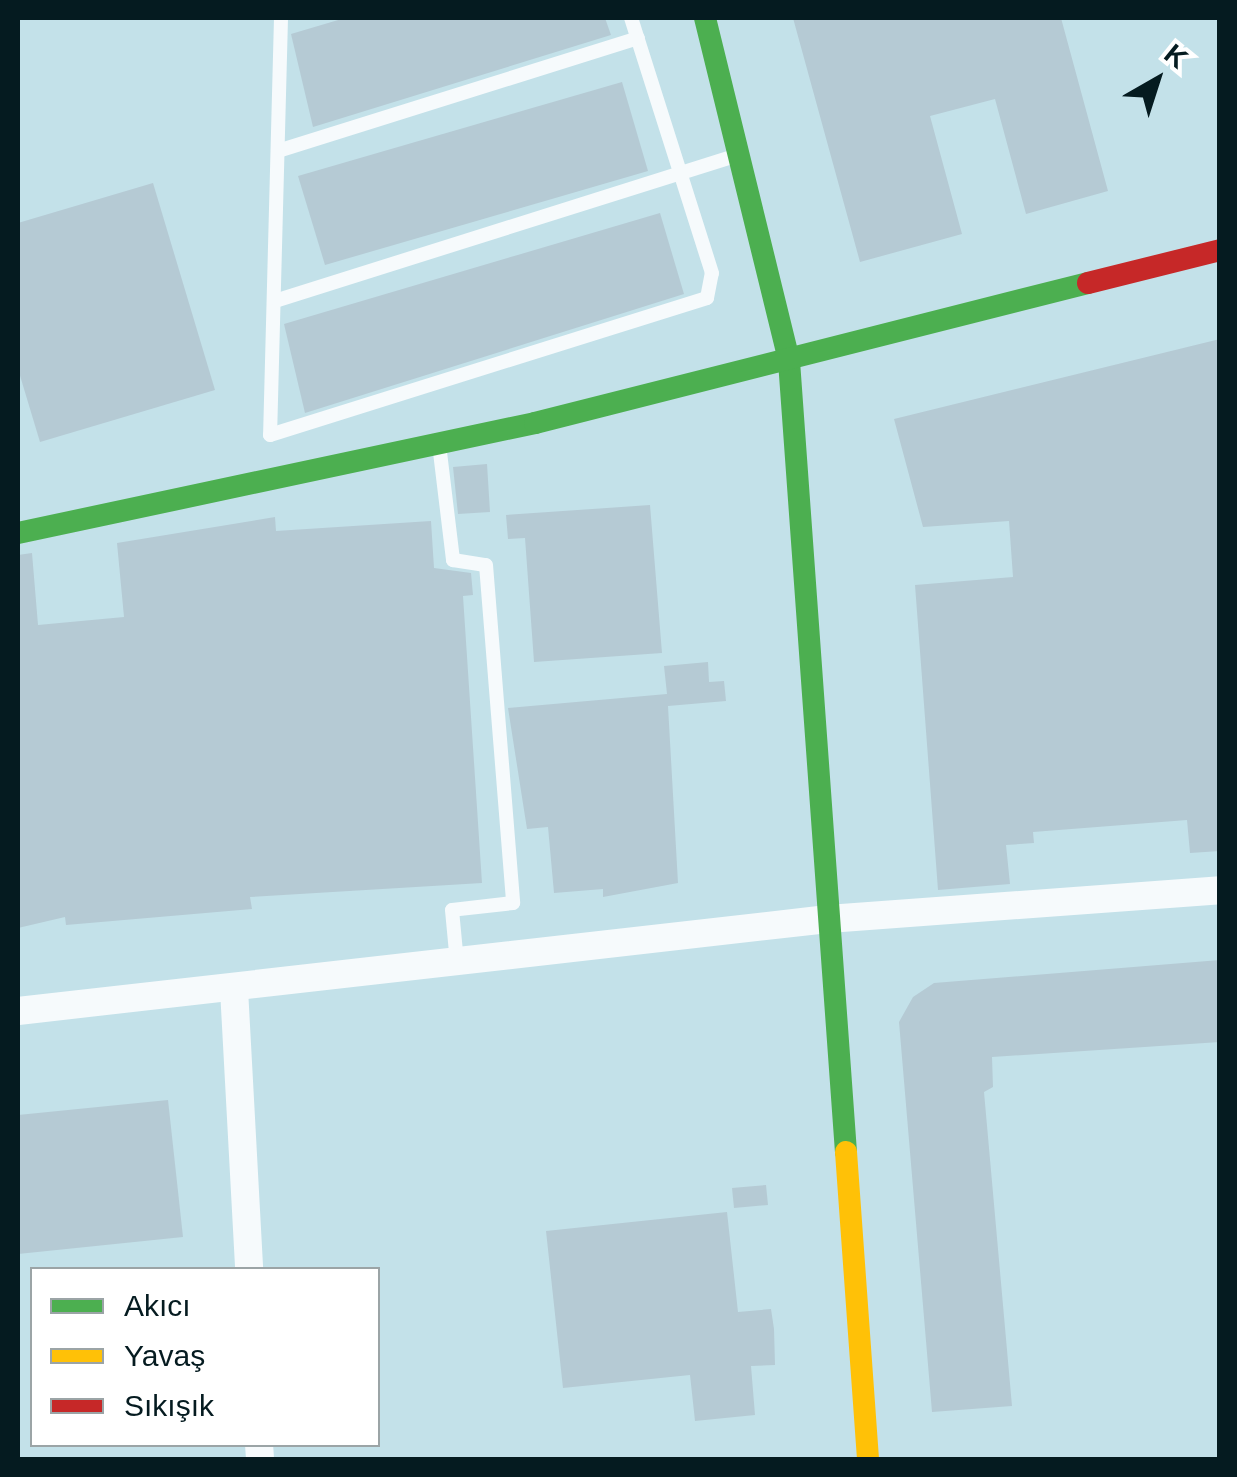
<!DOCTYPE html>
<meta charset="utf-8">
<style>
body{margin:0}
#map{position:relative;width:1237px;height:1477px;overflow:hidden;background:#c3e1e9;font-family:Helvetica,sans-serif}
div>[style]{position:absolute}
.building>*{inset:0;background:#b5cad4}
.lane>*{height:14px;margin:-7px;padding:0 7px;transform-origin:7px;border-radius:7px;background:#f6fafc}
.street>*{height:28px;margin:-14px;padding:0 14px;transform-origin:14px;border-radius:14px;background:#f6fafc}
.fast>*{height:22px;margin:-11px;padding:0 11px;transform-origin:11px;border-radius:11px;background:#4caf50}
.slow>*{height:22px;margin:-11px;padding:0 11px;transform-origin:11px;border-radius:11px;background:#ffc107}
.jam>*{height:22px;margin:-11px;padding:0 11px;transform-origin:11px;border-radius:11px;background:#c62828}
span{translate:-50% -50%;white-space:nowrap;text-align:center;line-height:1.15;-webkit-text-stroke:8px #fff;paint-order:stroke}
.frame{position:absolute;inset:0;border:20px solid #051b20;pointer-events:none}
.legend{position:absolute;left:30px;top:1267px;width:350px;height:180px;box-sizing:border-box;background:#fff;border:2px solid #9ba4a6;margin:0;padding:12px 18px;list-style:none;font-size:30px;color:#051b20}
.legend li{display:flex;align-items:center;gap:20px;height:50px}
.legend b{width:50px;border:2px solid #9ba4a6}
.north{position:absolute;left:1107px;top:30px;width:100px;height:100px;-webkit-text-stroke:8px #fff;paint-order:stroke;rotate:39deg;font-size:28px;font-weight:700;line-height:40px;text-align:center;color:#051b20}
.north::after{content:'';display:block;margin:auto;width:35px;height:45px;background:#051b20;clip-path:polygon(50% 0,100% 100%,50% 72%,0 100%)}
</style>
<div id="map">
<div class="building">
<div style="clip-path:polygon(345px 18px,605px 18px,611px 35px,313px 127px,291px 34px)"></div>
<div style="clip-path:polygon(793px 18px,1061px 18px,1108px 191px,1026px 214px,995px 99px,930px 116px,962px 234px,860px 262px)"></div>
<div style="clip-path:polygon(622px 82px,648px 171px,325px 265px,298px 176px)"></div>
<div style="clip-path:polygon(153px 183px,215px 390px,40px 442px,18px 369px,18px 223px)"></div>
<div style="clip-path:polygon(660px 213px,684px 294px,305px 413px,284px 324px)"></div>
<div style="clip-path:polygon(1220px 339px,1220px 851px,1190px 853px,1187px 820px,1033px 832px,1034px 843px,1006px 845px,1010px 884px,938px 890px,915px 585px,1013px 577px,1009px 521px,923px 527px,894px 419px)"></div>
<div style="clip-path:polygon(487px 464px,490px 512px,458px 514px,453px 467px)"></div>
<div style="clip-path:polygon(650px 505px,662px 653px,534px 662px,525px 538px,508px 539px,506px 515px)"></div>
<div style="clip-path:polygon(275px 517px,276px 531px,431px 521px,434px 568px,471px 573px,473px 595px,463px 596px,482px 883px,250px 897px,252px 909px,66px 925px,65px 917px,18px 928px,18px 555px,32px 553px,38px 625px,124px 617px,117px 543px)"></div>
<div style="clip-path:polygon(708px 662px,709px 682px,724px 681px,726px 701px,668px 706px,678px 883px,603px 897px,603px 889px,554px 893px,548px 827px,527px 829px,508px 708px,667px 694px,664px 666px)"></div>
<div style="clip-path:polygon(1220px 960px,1220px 1042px,992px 1057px,993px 1087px,984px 1092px,1012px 1406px,932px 1412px,899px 1022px,913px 997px,934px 983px)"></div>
<div style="clip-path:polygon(168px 1100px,183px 1237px,18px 1254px,18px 1115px)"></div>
<div style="clip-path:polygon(766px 1185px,768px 1205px,734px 1208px,732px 1188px)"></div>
<div style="clip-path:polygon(727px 1212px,738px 1312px,771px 1309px,774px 1329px,775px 1365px,751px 1366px,755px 1415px,695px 1421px,690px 1375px,563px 1388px,546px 1231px)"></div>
</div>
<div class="lane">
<div style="left:281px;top:18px;width:417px;rotate:91.5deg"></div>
<div style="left:270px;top:435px;width:458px;rotate:-17.4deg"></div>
<div style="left:707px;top:298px;width:25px;rotate:-79deg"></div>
<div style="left:712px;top:273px;width:268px;rotate:-107.6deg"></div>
<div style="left:281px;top:150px;width:374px;rotate:-17.4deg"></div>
<div style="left:278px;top:300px;width:479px;rotate:-17.5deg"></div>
<div style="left:439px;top:444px;width:117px;rotate:83.1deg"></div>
<div style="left:453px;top:560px;width:33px;rotate:9deg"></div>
<div style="left:486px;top:565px;width:339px;rotate:85.4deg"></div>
<div style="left:513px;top:903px;width:61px;rotate:173.5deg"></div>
<div style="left:452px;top:910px;width:53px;rotate:84.6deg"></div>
</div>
<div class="street">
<div style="left:234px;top:989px;width:281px;rotate:86.9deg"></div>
<div style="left:18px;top:1011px;width:815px;rotate:-6.48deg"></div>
<div style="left:828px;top:919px;width:393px;rotate:-4.2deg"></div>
<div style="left:259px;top:1444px;width:16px;rotate:86deg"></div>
</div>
<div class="fast">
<div style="left:705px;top:18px;width:353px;rotate:76.2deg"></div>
<div style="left:789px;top:361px;width:793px;rotate:85.88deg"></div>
<div style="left:18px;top:533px;width:529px;rotate:-12.01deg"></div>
<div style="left:535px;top:423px;width:570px;rotate:-14.21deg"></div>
</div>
<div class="slow">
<div style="left:846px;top:1152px;width:309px;rotate:85.9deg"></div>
</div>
<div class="jam">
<div style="left:1088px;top:283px;width:136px;rotate:-14deg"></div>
</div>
<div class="frame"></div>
<ul class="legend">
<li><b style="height:12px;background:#4caf50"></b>Akıcı</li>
<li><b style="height:12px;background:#ffc107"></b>Yavaş</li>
<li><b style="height:12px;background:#c62828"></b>Sıkışık</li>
</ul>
<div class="north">K</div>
</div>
